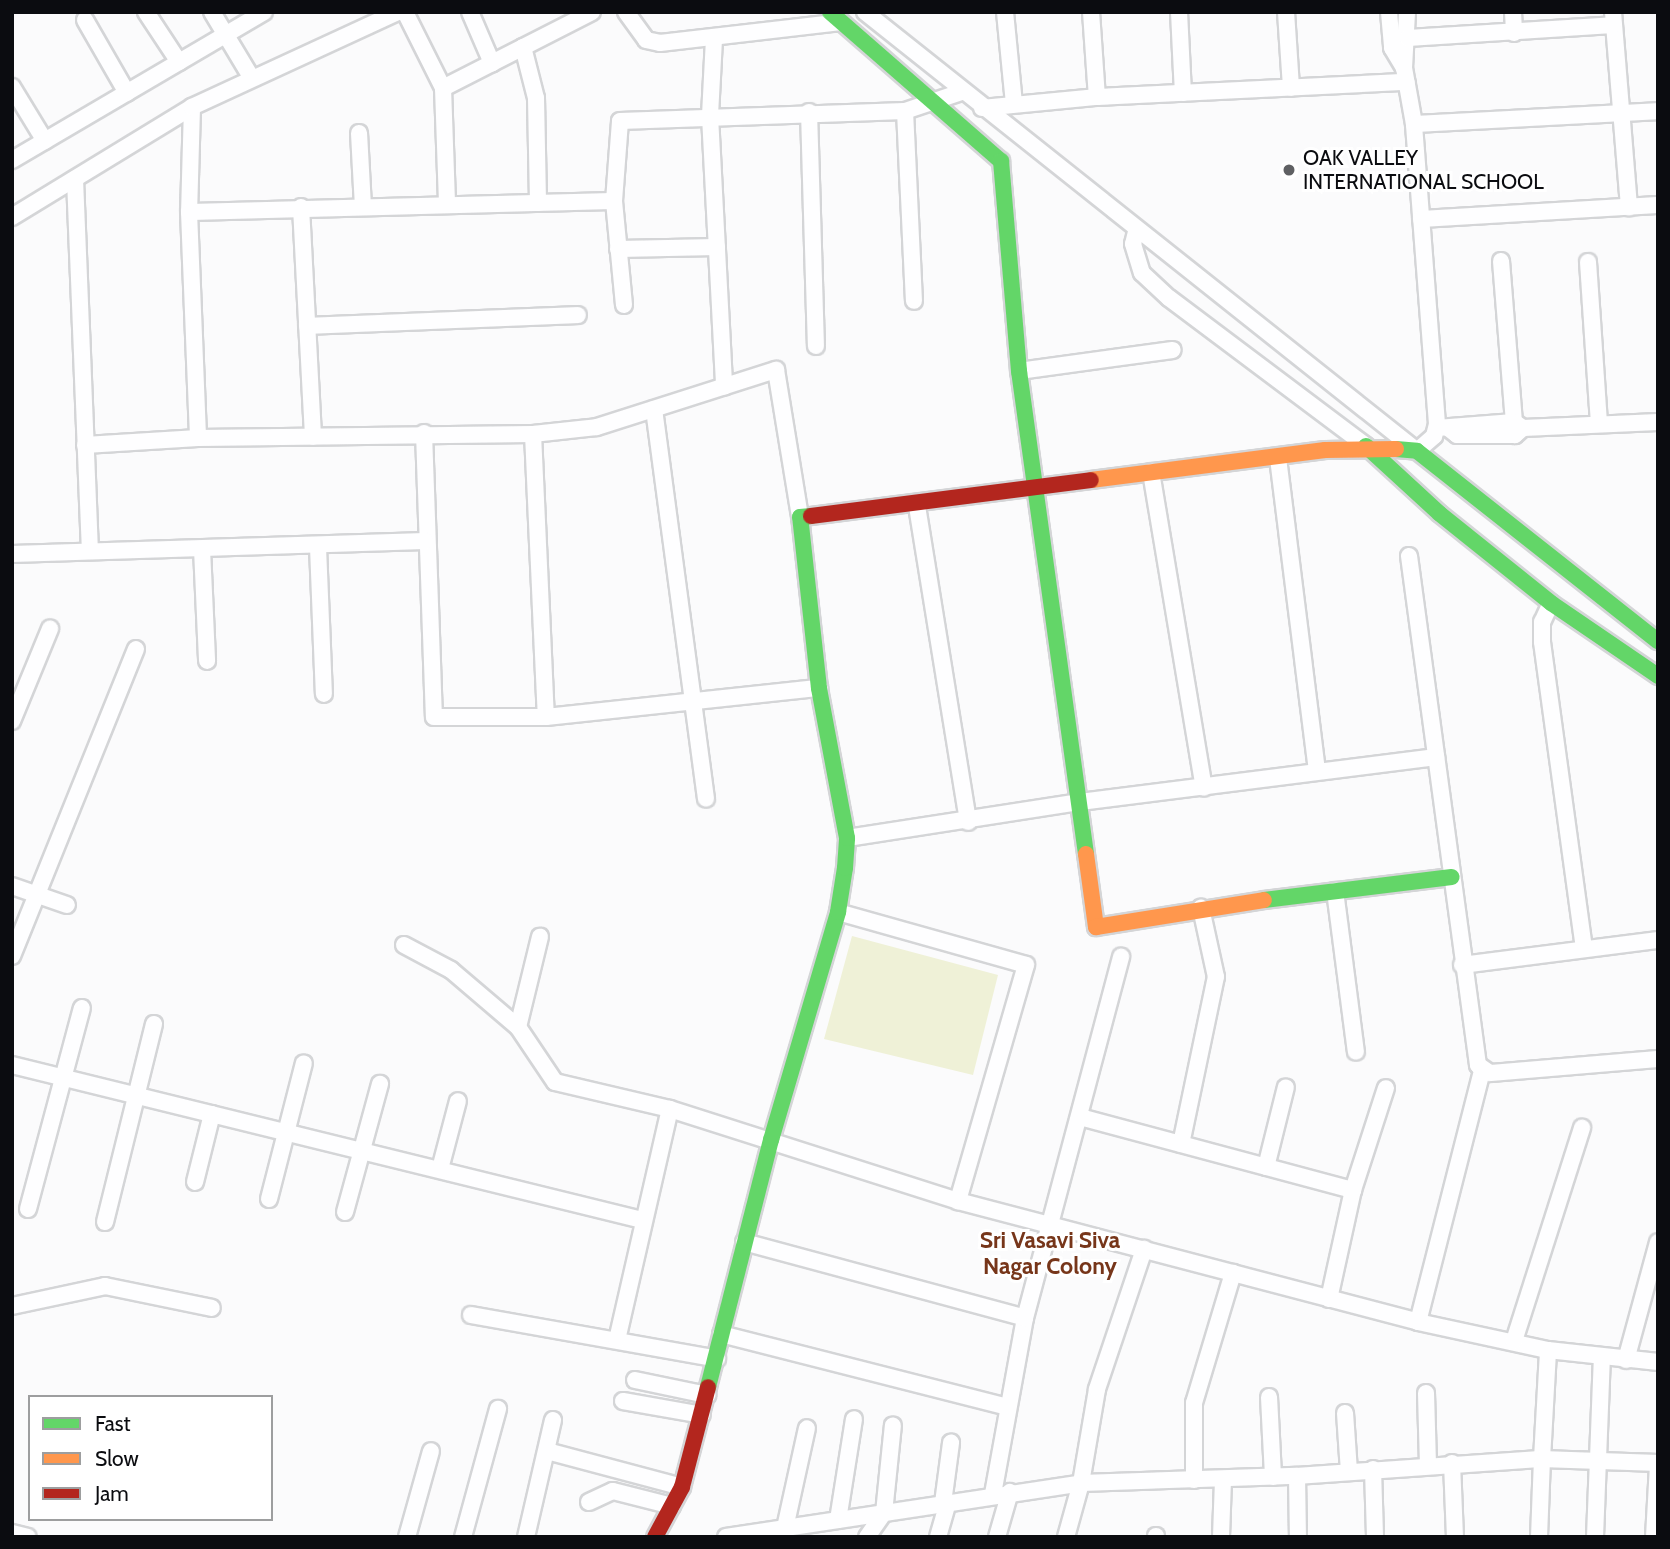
<!DOCTYPE html>
<style>
body{margin:0}
#map{position:relative;width:1670px;height:1549px;overflow:hidden;background:#fbfbfc;font-family:Cabin,sans-serif}
div>[style]{position:absolute}
.green>*{inset:0;background:#eff1d7}
.roads{filter:drop-shadow(2px 0 #d4d5d7) drop-shadow(-2px 0 #d4d5d7) drop-shadow(0 2px #d4d5d7) drop-shadow(0 -2px #d4d5d7)}
.street>*{height:16px;margin:-8px;padding:0 8px;transform-origin:8px;border-radius:8px;background:#fefeff}
.fast>*{height:16px;margin:-8px;padding:0 8px;transform-origin:8px;border-radius:8px;background:#63d668}
.slow>*{height:16px;margin:-8px;padding:0 8px;transform-origin:8px;border-radius:8px;background:#ff974d}
.jam>*{height:16px;margin:-8px;padding:0 8px;transform-origin:8px;border-radius:8px;background:#b3261e}
.dots>*{width:19px;height:19px;translate:-50% -50%;box-sizing:border-box;border:4px solid #fff;border-radius:50%}
span{translate:-50% -50%;white-space:nowrap;text-align:center;line-height:1.15;-webkit-text-stroke:6px #fff;paint-order:stroke}
.poi-label{font-size:21px;color:#0b0c10}
.left{translate:0 -50%;text-align:left}
.neighbourhood-label{font-size:23px;color:#77361a;font-weight:700}
.frame{position:absolute;inset:0;border:14px solid #0b0c10;pointer-events:none}
.legend{position:absolute;left:28px;top:1395px;width:245px;height:126px;box-sizing:border-box;background:#fff;border:2px solid #9d9e9f;margin:0;padding:9px 12px;list-style:none;font-size:21px;color:#0b0c10}
.legend li{display:flex;align-items:center;gap:14px;height:35px}
.legend b{width:35px;border:2px solid #9d9e9f}
</style>
<div id="map">
<div class="green">
<div style="clip-path:polygon(852px 936px,998px 975px,973px 1075px,824px 1039px)"></div>
</div>
<div class="roads">
<div class="street">
<div style="left:146px;top:12px;width:60px;rotate:56.6deg"></div>
<div style="left:212px;top:12px;width:76px;rotate:59deg"></div>
<div style="left:405px;top:12px;width:85px;rotate:63.4deg"></div>
<div style="left:443px;top:88px;width:115px;rotate:88deg"></div>
<div style="left:470px;top:12px;width:56px;rotate:66.7deg"></div>
<div style="left:626px;top:12px;width:34px;rotate:54deg"></div>
<div style="left:646px;top:40px;width:14px;rotate:12deg"></div>
<div style="left:660px;top:43px;width:182px;rotate:-6.6deg"></div>
<div style="left:865px;top:12px;width:705px;rotate:38.49deg"></div>
<div style="left:1417px;top:451px;width:23px;rotate:-41deg"></div>
<div style="left:1434px;top:436px;width:12px;rotate:-76deg"></div>
<div style="left:1437px;top:424px;width:301px;rotate:-94.4deg"></div>
<div style="left:1414px;top:124px;width:57px;rotate:-100.1deg"></div>
<div style="left:1404px;top:68px;width:56px;rotate:-86.9deg"></div>
<div style="left:1005px;top:12px;width:92px;rotate:84.4deg"></div>
<div style="left:1091px;top:12px;width:85px;rotate:86deg"></div>
<div style="left:1179px;top:12px;width:81px;rotate:87.2deg"></div>
<div style="left:1286px;top:12px;width:76px;rotate:86.2deg"></div>
<div style="left:1389px;top:12px;width:36px;rotate:85deg"></div>
<div style="left:1392px;top:48px;width:23px;rotate:59deg"></div>
<div style="left:1513px;top:12px;width:21px;rotate:87deg"></div>
<div style="left:1613px;top:12px;width:196px;rotate:85.3deg"></div>
<div style="left:85px;top:20px;width:84px;rotate:60.1deg"></div>
<div style="left:1408px;top:38px;width:205px;rotate:-3.6deg"></div>
<div style="left:714px;top:39px;width:77px;rotate:93deg"></div>
<div style="left:710px;top:116px;width:271px;rotate:87deg"></div>
<div style="left:523px;top:47px;width:53px;rotate:75.7deg"></div>
<div style="left:536px;top:98px;width:105px;rotate:88.9deg"></div>
<div style="left:12px;top:87px;width:63px;rotate:58.6deg"></div>
<div style="left:443px;top:88px;width:167px;rotate:-27deg"></div>
<div style="left:192px;top:107px;width:105px;rotate:91.6deg"></div>
<div style="left:189px;top:212px;width:226px;rotate:87.7deg"></div>
<div style="left:982px;top:108px;width:116px;rotate:-5.5deg"></div>
<div style="left:1097px;top:97px;width:310px;rotate:-2.8deg"></div>
<div style="left:905px;top:111px;width:190px;rotate:87.3deg"></div>
<div style="left:809px;top:112px;width:234px;rotate:88.3deg"></div>
<div style="left:1414px;top:124px;width:244px;rotate:-3deg"></div>
<div style="left:359px;top:133px;width:73px;rotate:86.9deg"></div>
<div style="left:12px;top:160px;width:292px;rotate:-30.4deg"></div>
<div style="left:75px;top:179px;width:371px;rotate:87.7deg"></div>
<div style="left:301px;top:207px;width:230px;rotate:87deg"></div>
<div style="left:189px;top:212px;width:425px;rotate:-1.5deg"></div>
<div style="left:12px;top:217px;width:211px;rotate:-31.4deg"></div>
<div style="left:192px;top:107px;width:227px;rotate:-24.8deg"></div>
<div style="left:1421px;top:219px;width:237px;rotate:-3.4deg"></div>
<div style="left:1136px;top:232px;width:12px;rotate:104deg"></div>
<div style="left:1133px;top:244px;width:30px;rotate:73deg"></div>
<div style="left:1142px;top:273px;width:37px;rotate:43deg"></div>
<div style="left:1169px;top:298px;width:246px;rotate:36.9deg"></div>
<div style="left:618px;top:249px;width:99px;rotate:-1.2deg"></div>
<div style="left:1501px;top:261px;width:162px;rotate:85.4deg"></div>
<div style="left:1588px;top:262px;width:162px;rotate:86.1deg"></div>
<div style="left:624px;top:305px;width:104px;rotate:-95.5deg"></div>
<div style="left:614px;top:201px;width:80px;rotate:-85.7deg"></div>
<div style="left:620px;top:121px;width:285px;rotate:-2deg"></div>
<div style="left:905px;top:111px;width:59px;rotate:-18.7deg"></div>
<div style="left:307px;top:326px;width:271px;rotate:-2.3deg"></div>
<div style="left:1019px;top:371px;width:155px;rotate:-7.8deg"></div>
<div style="left:654px;top:409px;width:393px;rotate:82.4deg"></div>
<div style="left:1437px;top:428px;width:77px;rotate:-4.5deg"></div>
<div style="left:1514px;top:422px;width:11px;rotate:34deg"></div>
<div style="left:1523px;top:428px;width:11px;rotate:139deg"></div>
<div style="left:1515px;top:435px;width:58px;rotate:180deg"></div>
<div style="left:1457px;top:435px;width:11px;rotate:-142deg"></div>
<div style="left:1523px;top:428px;width:135px;rotate:-2.5deg"></div>
<div style="left:424px;top:433px;width:284px;rotate:88deg"></div>
<div style="left:434px;top:717px;width:112px"></div>
<div style="left:546px;top:717px;width:275px;rotate:-6.1deg"></div>
<div style="left:533px;top:434px;width:283px;rotate:87.4deg"></div>
<div style="left:85px;top:445px;width:113px;rotate:-3.5deg"></div>
<div style="left:198px;top:438px;width:335px;rotate:-0.7deg"></div>
<div style="left:533px;top:434px;width:64px;rotate:-6.2deg"></div>
<div style="left:597px;top:427px;width:188px;rotate:-17.7deg"></div>
<div style="left:776px;top:370px;width:149px;rotate:80.7deg"></div>
<div style="left:1278px;top:458px;width:315px;rotate:82.9deg"></div>
<div style="left:1151px;top:472px;width:320px;rotate:80.5deg"></div>
<div style="left:917px;top:506px;width:320px;rotate:80.8deg"></div>
<div style="left:318px;top:547px;width:147px;rotate:87.7deg"></div>
<div style="left:202px;top:549px;width:112px;rotate:87.4deg"></div>
<div style="left:12px;top:554px;width:413px;rotate:-1.8deg"></div>
<div style="left:1409px;top:556px;width:514px;rotate:82.28deg"></div>
<div style="left:1478px;top:1065px;width:14px;rotate:34deg"></div>
<div style="left:1490px;top:1073px;width:169px;rotate:-4.8deg"></div>
<div style="left:1551px;top:603px;width:21px;rotate:115deg"></div>
<div style="left:1542px;top:622px;width:20px;rotate:90deg"></div>
<div style="left:1542px;top:642px;width:309px;rotate:82.2deg"></div>
<div style="left:12px;top:721px;width:100px;rotate:-67.6deg"></div>
<div style="left:847px;top:838px;width:236px;rotate:-8.8deg"></div>
<div style="left:1080px;top:802px;width:359px;rotate:-7.2deg"></div>
<div style="left:12px;top:886px;width:58px;rotate:19.1deg"></div>
<div style="left:1335px;top:891px;width:162px;rotate:82.6deg"></div>
<div style="left:838px;top:912px;width:195px;rotate:15.7deg"></div>
<div style="left:1026px;top:965px;width:246px;rotate:106.1deg"></div>
<div style="left:404px;top:945px;width:53px;rotate:28deg"></div>
<div style="left:451px;top:970px;width:88px;rotate:40.4deg"></div>
<div style="left:518px;top:1027px;width:66px;rotate:56.1deg"></div>
<div style="left:555px;top:1082px;width:118px;rotate:13.2deg"></div>
<div style="left:670px;top:1109px;width:302px;rotate:17.7deg"></div>
<div style="left:958px;top:1201px;width:476px;rotate:14.7deg"></div>
<div style="left:1418px;top:1322px;width:133px;rotate:12.2deg"></div>
<div style="left:1548px;top:1350px;width:111px;rotate:6.2deg"></div>
<div style="left:12px;top:956px;width:331px;rotate:-68deg"></div>
<div style="left:1462px;top:965px;width:198px;rotate:-7.3deg"></div>
<div style="left:518px;top:1027px;width:93px;rotate:-76.3deg"></div>
<div style="left:12px;top:1065px;width:649px;rotate:13.82deg"></div>
<div style="left:1080px;top:1117px;width:283px;rotate:15deg"></div>
<div style="left:1181px;top:1144px;width:171px;rotate:-78.2deg"></div>
<div style="left:1216px;top:977px;width:71px;rotate:-102.3deg"></div>
<div style="left:1266px;top:1167px;width:82px;rotate:-76deg"></div>
<div style="left:440px;top:1169px;width:70px;rotate:-75.2deg"></div>
<div style="left:195px;top:1182px;width:70px;rotate:-76deg"></div>
<div style="left:269px;top:1199px;width:140px;rotate:-75.6deg"></div>
<div style="left:28px;top:1209px;width:208px;rotate:-75deg"></div>
<div style="left:345px;top:1212px;width:133px;rotate:-74.7deg"></div>
<div style="left:105px;top:1222px;width:204px;rotate:-76.1deg"></div>
<div style="left:744px;top:1242px;width:291px;rotate:15.1deg"></div>
<div style="left:1329px;top:1299px;width:112px;rotate:-77.6deg"></div>
<div style="left:1353px;top:1190px;width:107px;rotate:-72.1deg"></div>
<div style="left:12px;top:1306px;width:95px;rotate:-12.1deg"></div>
<div style="left:105px;top:1286px;width:109px;rotate:11.6deg"></div>
<div style="left:471px;top:1315px;width:250px;rotate:10.1deg"></div>
<div style="left:1418px;top:1322px;width:259px;rotate:-75.7deg"></div>
<div style="left:721px;top:1334px;width:295px;rotate:14.3deg"></div>
<div style="left:617px;top:1340px;width:237px;rotate:-77.1deg"></div>
<div style="left:1514px;top:1341px;width:224px;rotate:-72.3deg"></div>
<div style="left:1626px;top:1360px;width:122px;rotate:-74.8deg"></div>
<div style="left:635px;top:1380px;width:74px;rotate:11.8deg"></div>
<div style="left:1426px;top:1393px;width:72px;rotate:88.4deg"></div>
<div style="left:1269px;top:1397px;width:80px;rotate:87.1deg"></div>
<div style="left:623px;top:1401px;width:80px;rotate:10deg"></div>
<div style="left:1345px;top:1413px;width:58px;rotate:86.1deg"></div>
<div style="left:547px;top:1451px;width:140px;rotate:14.9deg"></div>
<div style="left:1452px;top:1463px;width:74px;rotate:87.7deg"></div>
<div style="left:1373px;top:1469px;width:68px;rotate:88.3deg"></div>
<div style="left:1297px;top:1476px;width:61px;rotate:89.1deg"></div>
<div style="left:1194px;top:1480px;width:77px;rotate:-90deg"></div>
<div style="left:1194px;top:1403px;width:136px;rotate:-73.3deg"></div>
<div style="left:993px;top:1494px;width:179px;rotate:-79.7deg"></div>
<div style="left:1025px;top:1318px;width:374px;rotate:-75.1deg"></div>
<div style="left:589px;top:1502px;width:26px;rotate:-25deg"></div>
<div style="left:613px;top:1491px;width:61px;rotate:14.3deg"></div>
<div style="left:943px;top:1503px;width:61px;rotate:-82.4deg"></div>
<div style="left:838px;top:1520px;width:102px;rotate:-81deg"></div>
<div style="left:785px;top:1528px;width:102px;rotate:-77.6deg"></div>
<div style="left:12px;top:1533px;width:16px;rotate:14deg"></div>
<div style="left:1156px;top:1536px;width:1px;rotate:90deg"></div>
<div style="left:407px;top:1537px;width:89px;rotate:-74.4deg"></div>
<div style="left:463px;top:1537px;width:133px;rotate:-74.7deg"></div>
<div style="left:526px;top:1537px;width:120px;rotate:-77deg"></div>
<div style="left:726px;top:1537px;width:359px;rotate:-8.6deg"></div>
<div style="left:1081px;top:1483px;width:216px;rotate:-1.9deg"></div>
<div style="left:1297px;top:1476px;width:246px;rotate:-4deg"></div>
<div style="left:1542px;top:1459px;width:109px;rotate:-86.8deg"></div>
<div style="left:867px;top:1537px;width:29px;rotate:-55deg"></div>
<div style="left:884px;top:1513px;width:88px;rotate:-84.2deg"></div>
<div style="left:938px;top:1537px;width:36px;rotate:-74deg"></div>
<div style="left:997px;top:1537px;width:47px;rotate:-73.9deg"></div>
<div style="left:1066px;top:1537px;width:56px;rotate:-74.5deg"></div>
<div style="left:1081px;top:1483px;width:95px;rotate:-80.3deg"></div>
<div style="left:1097px;top:1389px;width:148px;rotate:-71.4deg"></div>
<div style="left:1221px;top:1537px;width:57px;rotate:-88deg"></div>
<div style="left:1539px;top:1537px;width:78px;rotate:-87.8deg"></div>
<div style="left:1542px;top:1459px;width:116px;rotate:2deg"></div>
<div style="left:1595px;top:1537px;width:179px;rotate:-87.8deg"></div>
<div style="left:1654px;top:1537px;width:71px;rotate:-86.8deg"></div>
</div>
<div class="fast">
<div style="left:830px;top:12px;width:227px;rotate:41.1deg"></div>
<div style="left:1001px;top:161px;width:211px;rotate:85.1deg"></div>
<div style="left:1019px;top:371px;width:488px;rotate:82.1deg"></div>
<div style="left:1366px;top:446px;width:100px;rotate:42.6deg"></div>
<div style="left:1440px;top:514px;width:142px;rotate:38.7deg"></div>
<div style="left:1551px;top:603px;width:130px;rotate:34.3deg"></div>
<div style="left:1396px;top:449px;width:21px;rotate:5deg"></div>
<div style="left:1417px;top:451px;width:307px;rotate:38.3deg"></div>
<div style="left:1264px;top:900px;width:189px;rotate:-7deg"></div>
<div style="left:708px;top:1387px;width:255px;rotate:-75.7deg"></div>
<div style="left:771px;top:1140px;width:238px;rotate:-73.6deg"></div>
<div style="left:838px;top:912px;width:45px;rotate:-81deg"></div>
<div style="left:845px;top:868px;width:30px;rotate:-86deg"></div>
<div style="left:847px;top:838px;width:153px;rotate:-100.6deg"></div>
<div style="left:819px;top:688px;width:172px;rotate:-96.3deg"></div>
<div style="left:800px;top:517px;width:11px;rotate:-5deg"></div>
</div>
<div class="slow">
<div style="left:1091px;top:480px;width:236px;rotate:-7.3deg"></div>
<div style="left:1325px;top:450px;width:71px;rotate:-0.8deg"></div>
<div style="left:1086px;top:854px;width:74px;rotate:82.2deg"></div>
<div style="left:1096px;top:927px;width:170px;rotate:-9.1deg"></div>
</div>
<div class="jam">
<div style="left:811px;top:516px;width:282px;rotate:-7.3deg"></div>
<div style="left:655px;top:1537px;width:57px;rotate:-61.6deg"></div>
<div style="left:682px;top:1487px;width:103px;rotate:-75.4deg"></div>
</div>
</div>
<div class="dots">
<div style="left:1289px;top:170px;background:#5f6063"></div>
</div>
<div class="poi-label">
<span class="left" style="left:1303px;top:170px">OAK VALLEY<br>INTERNATIONAL SCHOOL</span>
</div>
<div class="neighbourhood-label">
<span style="left:1050px;top:1253px">Sri Vasavi Siva<br>Nagar Colony</span>
</div>
<div class="frame"></div>
<ul class="legend">
<li><b style="height:9px;background:#63d668"></b>Fast</li>
<li><b style="height:9px;background:#ff974d"></b>Slow</li>
<li><b style="height:9px;background:#b3261e"></b>Jam</li>
</ul>
</div>
